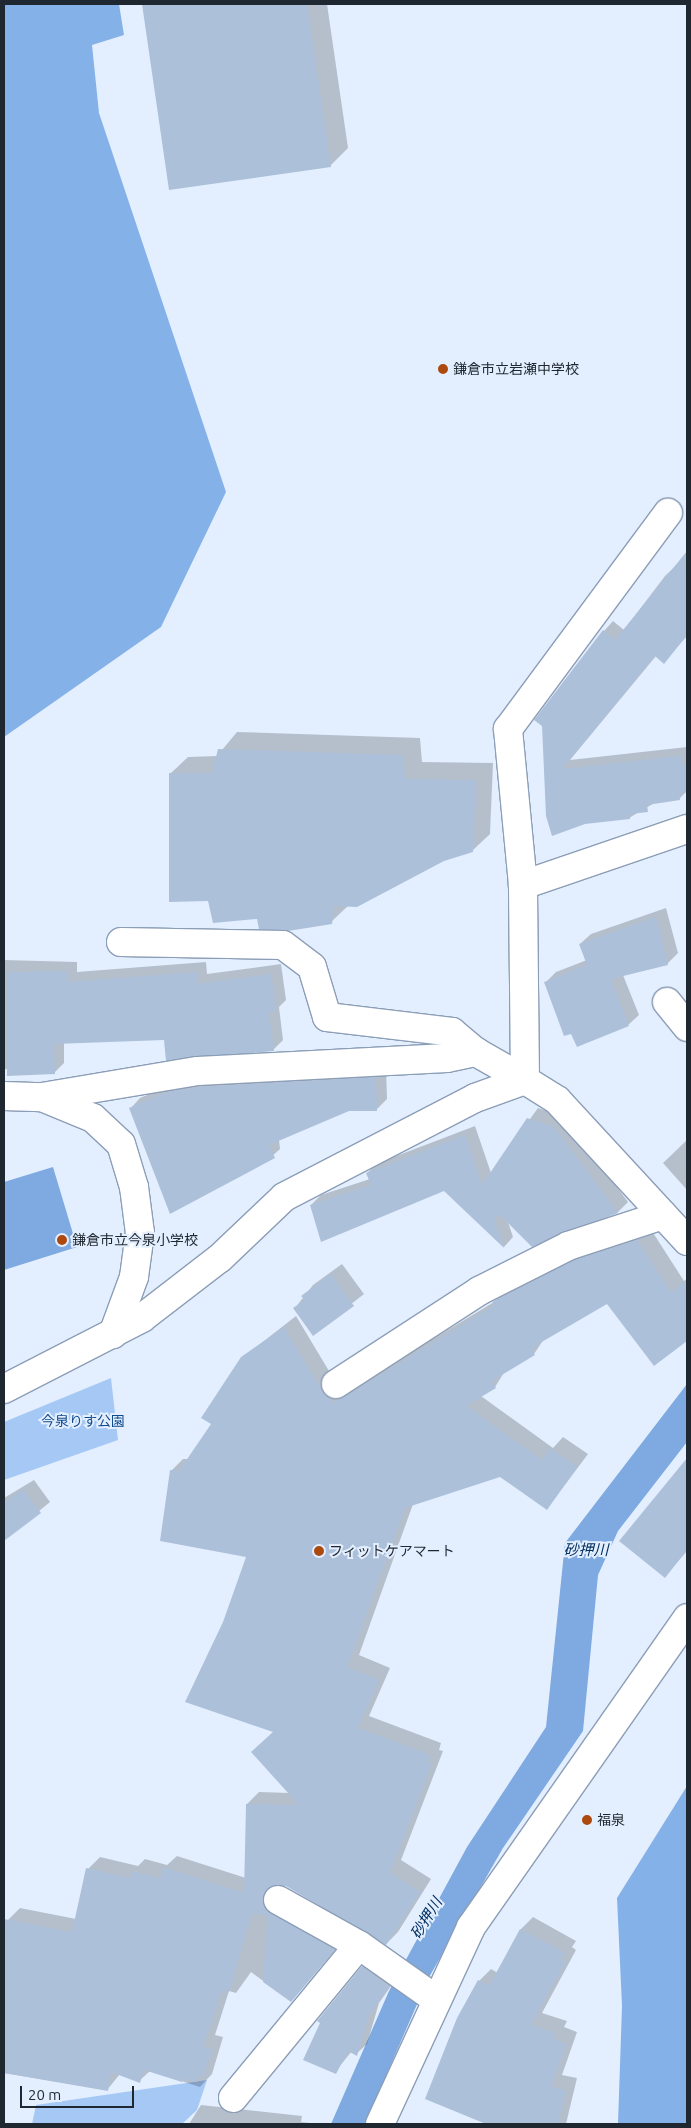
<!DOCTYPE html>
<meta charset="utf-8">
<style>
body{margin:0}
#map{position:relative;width:691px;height:2128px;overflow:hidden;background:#e3efff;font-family:Ubuntu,"Noto Sans JP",sans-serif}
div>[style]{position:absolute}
.green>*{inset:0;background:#a5c8f5}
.forest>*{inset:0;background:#85b1e9}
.water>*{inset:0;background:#7ea9e1}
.shadow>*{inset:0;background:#0003}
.building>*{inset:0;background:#adc0da}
.roads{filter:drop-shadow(1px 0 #8c9eb7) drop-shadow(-1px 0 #8c9eb7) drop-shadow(0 1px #8c9eb7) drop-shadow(0 -1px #8c9eb7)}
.minor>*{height:28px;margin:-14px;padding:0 14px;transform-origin:14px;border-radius:14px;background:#fff}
.dots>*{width:14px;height:14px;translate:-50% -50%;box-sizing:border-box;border:2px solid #e3efff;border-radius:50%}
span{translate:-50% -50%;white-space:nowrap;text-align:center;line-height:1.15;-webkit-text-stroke:4px #e3efff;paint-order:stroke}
.poi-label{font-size:14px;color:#1f2730}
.left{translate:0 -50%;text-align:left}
.park-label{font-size:14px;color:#104b8e}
.water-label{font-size:15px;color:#033062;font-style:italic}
.frame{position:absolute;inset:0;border:5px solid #1f2730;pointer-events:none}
.scale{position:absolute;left:20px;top:2086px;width:114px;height:22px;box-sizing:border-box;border:2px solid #1f2730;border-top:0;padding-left:6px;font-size:15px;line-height:18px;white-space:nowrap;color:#1f2730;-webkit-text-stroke:4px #e3efff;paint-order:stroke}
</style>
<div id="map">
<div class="green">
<div style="clip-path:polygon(111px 1378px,118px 1440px,4px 1480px,4px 1422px)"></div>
<div style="clip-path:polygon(207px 2080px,197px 2110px,182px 2124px,32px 2124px,36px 2105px)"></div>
</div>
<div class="forest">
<div style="clip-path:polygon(4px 4px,119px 4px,124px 35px,92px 45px,99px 113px,226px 492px,161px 627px,4px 737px)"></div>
<div style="clip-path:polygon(687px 1786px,687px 2124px,618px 2124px,622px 2006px,617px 1898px)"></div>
</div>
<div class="water">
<div style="clip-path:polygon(53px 1167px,77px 1247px,4px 1270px,4px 1182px)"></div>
<div style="clip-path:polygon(687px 1384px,687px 1442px,618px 1531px,598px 1575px,583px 1731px,503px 1848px,428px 1979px,365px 2124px,331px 2124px,389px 1991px,467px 1847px,546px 1727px,565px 1543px)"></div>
</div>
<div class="shadow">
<div style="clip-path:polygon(144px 4px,327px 4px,348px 148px,330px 166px,170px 188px)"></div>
<div style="clip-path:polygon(687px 555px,687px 636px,664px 662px,656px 656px,570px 760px,687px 747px,687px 791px,679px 799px,656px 802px,629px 818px,547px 816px,604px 631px,613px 621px,624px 630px,665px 576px)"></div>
<div style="clip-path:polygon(237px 732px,420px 738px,422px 762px,493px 763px,490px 834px,472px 851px,444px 859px,349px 905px,331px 922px,258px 918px,170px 774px,188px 757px,217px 756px)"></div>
<div style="clip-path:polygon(666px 908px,678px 953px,667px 964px,623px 975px,639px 1015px,628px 1025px,545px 983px,556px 972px,587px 960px,580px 944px,591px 934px)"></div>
<div style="clip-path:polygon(4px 960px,77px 962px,77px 972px,206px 962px,207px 974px,281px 964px,286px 1000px,279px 1007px,283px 1040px,273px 1050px,165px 1039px,64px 1043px,64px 1063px,54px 1073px,4px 1069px)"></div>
<div style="clip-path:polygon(386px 1067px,387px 1099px,376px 1110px,348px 1110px,279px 1140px,280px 1149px,269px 1159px,130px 1109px,140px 1098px,178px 1082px)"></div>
<div style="clip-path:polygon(538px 1108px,565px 1117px,628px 1202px,618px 1212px,533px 1245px,508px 1222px,513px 1237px,504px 1247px,445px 1189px,311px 1205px,321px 1195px,370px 1179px,367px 1173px,378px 1163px,475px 1126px,491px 1173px)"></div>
<div style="clip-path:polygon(687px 1140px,687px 1190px,663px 1163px)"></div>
<div style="clip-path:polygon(650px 1228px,684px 1281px,687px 1279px,687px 1340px,654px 1365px,607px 1303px,544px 1339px,534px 1354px,505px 1371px,495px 1387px,481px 1396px,553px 1448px,563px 1437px,588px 1454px,547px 1509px,501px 1476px,413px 1504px,359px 1655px,390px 1668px,369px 1716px,441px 1743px,439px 1750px,443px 1751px,401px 1860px,431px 1879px,398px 1932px,386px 1944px,286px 1885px,276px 1885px,277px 1896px,346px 1937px,291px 2001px,251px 1972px,236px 1993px,229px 1991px,215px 2035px,223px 2037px,212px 2074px,200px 2087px,150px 2071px,139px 2081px,120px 2074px,107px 2090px,4px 2073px,4px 1941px,8px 1920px,20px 1908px,76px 1919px,88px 1869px,100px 1857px,138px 1866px,145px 1859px,167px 1865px,177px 1856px,246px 1878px,247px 1804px,259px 1792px,290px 1793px,274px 1731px,224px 1622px,248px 1556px,171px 1471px,183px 1459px,188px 1459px,212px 1424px,242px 1358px,296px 1316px,335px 1381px,347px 1391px,494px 1302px,506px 1290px,587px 1249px)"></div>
<div style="clip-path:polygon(342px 1264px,364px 1294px,313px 1334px,295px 1308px,313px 1285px)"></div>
<div style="clip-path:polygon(685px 1465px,687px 1551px,665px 1576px)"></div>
<div style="clip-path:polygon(34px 1480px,50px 1502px,4px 1540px,4px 1498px)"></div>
<div style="clip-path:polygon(533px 1917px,576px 1941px,572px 1947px,576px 1950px,542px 2013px,567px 2021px,564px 2027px,577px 2032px,562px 2075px,577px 2078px,566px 2124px,489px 2124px,426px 2098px,479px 1981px,491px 1969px,498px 1973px,521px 1929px)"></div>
<div style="clip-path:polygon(373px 1957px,398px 1976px,379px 2003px,367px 2044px,356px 2054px,352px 2051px,335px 2072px,363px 1967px)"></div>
<div style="clip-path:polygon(201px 2105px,302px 2116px,301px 2122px,320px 2124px,189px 2124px)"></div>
</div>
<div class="building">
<div style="clip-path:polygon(142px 4px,307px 4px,331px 167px,169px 190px)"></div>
<div style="clip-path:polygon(687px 551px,687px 635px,664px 664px,655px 656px,562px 769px,681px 756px,682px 765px,687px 764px,687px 792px,679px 794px,680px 800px,647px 805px,648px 812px,630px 814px,630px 819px,585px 824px,552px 836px,546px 816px,542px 726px,534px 720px,603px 630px,615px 640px)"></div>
<div style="clip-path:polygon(218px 749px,403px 755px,405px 779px,476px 780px,473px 852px,444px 861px,357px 907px,334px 906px,332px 924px,288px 931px,259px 929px,257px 919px,213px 923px,208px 901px,169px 902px,169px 773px,212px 773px)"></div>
<div style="clip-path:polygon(656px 917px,668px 965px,611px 979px,629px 1026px,577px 1047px,571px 1034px,564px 1036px,544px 982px,587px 965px,579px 944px)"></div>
<div style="clip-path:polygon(68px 971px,68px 982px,197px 972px,197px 984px,271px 974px,276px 1011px,269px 1012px,274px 1051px,166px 1061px,164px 1040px,54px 1044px,55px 1074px,7px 1076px,7px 972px)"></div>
<div style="clip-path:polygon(376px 1077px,377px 1111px,349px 1111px,269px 1145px,275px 1158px,170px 1214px,129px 1108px,167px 1092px,200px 1087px)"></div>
<div style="clip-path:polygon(527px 1118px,554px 1127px,618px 1213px,532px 1247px,499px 1214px,494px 1220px,504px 1248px,444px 1191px,321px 1242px,310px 1205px,371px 1185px,366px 1173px,465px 1135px,482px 1185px)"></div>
<div style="clip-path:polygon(637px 1240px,671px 1292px,687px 1280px,687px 1341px,654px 1366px,607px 1304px,540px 1343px,531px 1350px,535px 1355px,492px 1381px,496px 1388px,466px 1406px,542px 1460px,550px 1448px,577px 1467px,547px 1510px,500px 1477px,405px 1508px,347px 1667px,379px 1680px,358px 1728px,430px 1755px,428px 1762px,432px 1763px,390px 1873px,420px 1892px,386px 1945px,286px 1886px,270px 1886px,264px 1893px,265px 1908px,335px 1950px,291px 2002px,263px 1982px,268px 1916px,252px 1913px,229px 1992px,222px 1990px,203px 2047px,212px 2049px,203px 2078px,198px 2076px,196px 2082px,183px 2078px,182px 2082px,144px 2070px,140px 2083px,111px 2072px,108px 2091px,4px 2073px,4px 1919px,72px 1932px,86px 1868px,130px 1878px,132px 1871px,160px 1878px,163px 1867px,244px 1893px,246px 1804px,299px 1805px,251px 1752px,273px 1732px,185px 1702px,223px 1622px,246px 1557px,160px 1541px,170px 1470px,179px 1471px,211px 1424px,201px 1418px,241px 1357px,284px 1327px,323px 1393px,334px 1403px,495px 1305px,492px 1302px,574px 1260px)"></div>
<div style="clip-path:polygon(331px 1274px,354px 1306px,313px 1336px,293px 1308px,305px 1300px,301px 1296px)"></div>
<div style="clip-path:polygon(687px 1458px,687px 1550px,665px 1578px,619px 1541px)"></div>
<div style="clip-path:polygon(23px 1489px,41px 1513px,4px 1541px,4px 1503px)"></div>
<div style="clip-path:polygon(520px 1929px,565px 1953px,561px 1959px,565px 1962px,531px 2025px,555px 2033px,553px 2039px,566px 2044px,551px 2087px,566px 2090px,558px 2124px,486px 2124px,425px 2099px,457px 2018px,478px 1980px,489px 1986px)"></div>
<div style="clip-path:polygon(362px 1966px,389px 1987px,369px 2014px,357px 2056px,348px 2051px,336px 2074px,303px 2060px,320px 2023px,317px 2021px)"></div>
</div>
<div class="roads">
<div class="minor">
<div style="left:523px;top:885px;width:173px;rotate:-18.9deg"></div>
<div style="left:121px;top:942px;width:162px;rotate:1.1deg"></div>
<div style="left:283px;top:945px;width:36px;rotate:37deg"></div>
<div style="left:312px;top:967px;width:52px;rotate:73.3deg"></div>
<div style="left:327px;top:1017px;width:126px;rotate:6.8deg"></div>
<div style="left:452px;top:1032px;width:31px;rotate:40deg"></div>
<div style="left:476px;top:1052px;width:56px;rotate:29.7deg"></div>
<div style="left:667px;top:1002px;width:32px;rotate:51deg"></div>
<div style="left:525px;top:1080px;width:195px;rotate:-90.6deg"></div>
<div style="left:523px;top:885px;width:157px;rotate:-95.5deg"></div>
<div style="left:508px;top:729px;width:269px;rotate:-53.5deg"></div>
<div style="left:4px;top:1096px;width:38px;rotate:2deg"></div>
<div style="left:42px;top:1097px;width:158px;rotate:-9.5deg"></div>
<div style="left:198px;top:1071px;width:249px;rotate:-3deg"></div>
<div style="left:447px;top:1058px;width:30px;rotate:-12deg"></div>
<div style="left:42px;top:1097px;width:55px;rotate:22.4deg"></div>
<div style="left:93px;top:1118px;width:38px;rotate:43deg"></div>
<div style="left:121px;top:1144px;width:45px;rotate:73.2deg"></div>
<div style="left:134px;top:1187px;width:46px;rotate:82.6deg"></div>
<div style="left:140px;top:1233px;width:44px;rotate:97.8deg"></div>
<div style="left:134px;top:1277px;width:61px;rotate:110.2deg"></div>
<div style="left:336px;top:1384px;width:171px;rotate:-33deg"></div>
<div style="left:479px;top:1291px;width:100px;rotate:-26.8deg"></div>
<div style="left:568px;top:1246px;width:100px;rotate:-18.1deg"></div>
<div style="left:4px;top:1389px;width:155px;rotate:-27.2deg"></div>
<div style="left:142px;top:1318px;width:98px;rotate:-37.6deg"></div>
<div style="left:220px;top:1258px;width:88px;rotate:-43.6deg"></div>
<div style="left:284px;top:1197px;width:215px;rotate:-27.4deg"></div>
<div style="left:475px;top:1098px;width:53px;rotate:-19.8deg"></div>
<div style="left:525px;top:1080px;width:38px;rotate:32deg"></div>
<div style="left:557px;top:1100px;width:192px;rotate:47.3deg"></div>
<div style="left:278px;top:1900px;width:93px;rotate:29.1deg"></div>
<div style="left:359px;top:1945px;width:95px;rotate:35.2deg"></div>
<div style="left:233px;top:2098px;width:198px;rotate:-50.5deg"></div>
<div style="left:380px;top:2124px;width:217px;rotate:-65.2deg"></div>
<div style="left:471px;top:1927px;width:377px;rotate:-55deg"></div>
</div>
</div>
<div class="dots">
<div style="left:443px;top:369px;background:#ab490e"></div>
<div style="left:62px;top:1240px;background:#ab490e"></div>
<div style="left:319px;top:1551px;background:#ab490e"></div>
<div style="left:587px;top:1820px;background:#ab490e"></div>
</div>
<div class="poi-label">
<span class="left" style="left:453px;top:369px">鎌倉市立岩瀬中学校</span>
<span class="left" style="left:72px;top:1240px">鎌倉市立今泉小学校</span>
<span class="left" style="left:329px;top:1551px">フィットケアマート</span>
<span class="left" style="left:597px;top:1820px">福泉</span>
</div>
<div class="park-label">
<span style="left:83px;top:1421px">今泉りす公園</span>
</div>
<div class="water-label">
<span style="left:586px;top:1550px">砂押川</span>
<span style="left:426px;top:1918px;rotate:-58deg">砂押川</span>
</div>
<div class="frame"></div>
<div class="scale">20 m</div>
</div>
